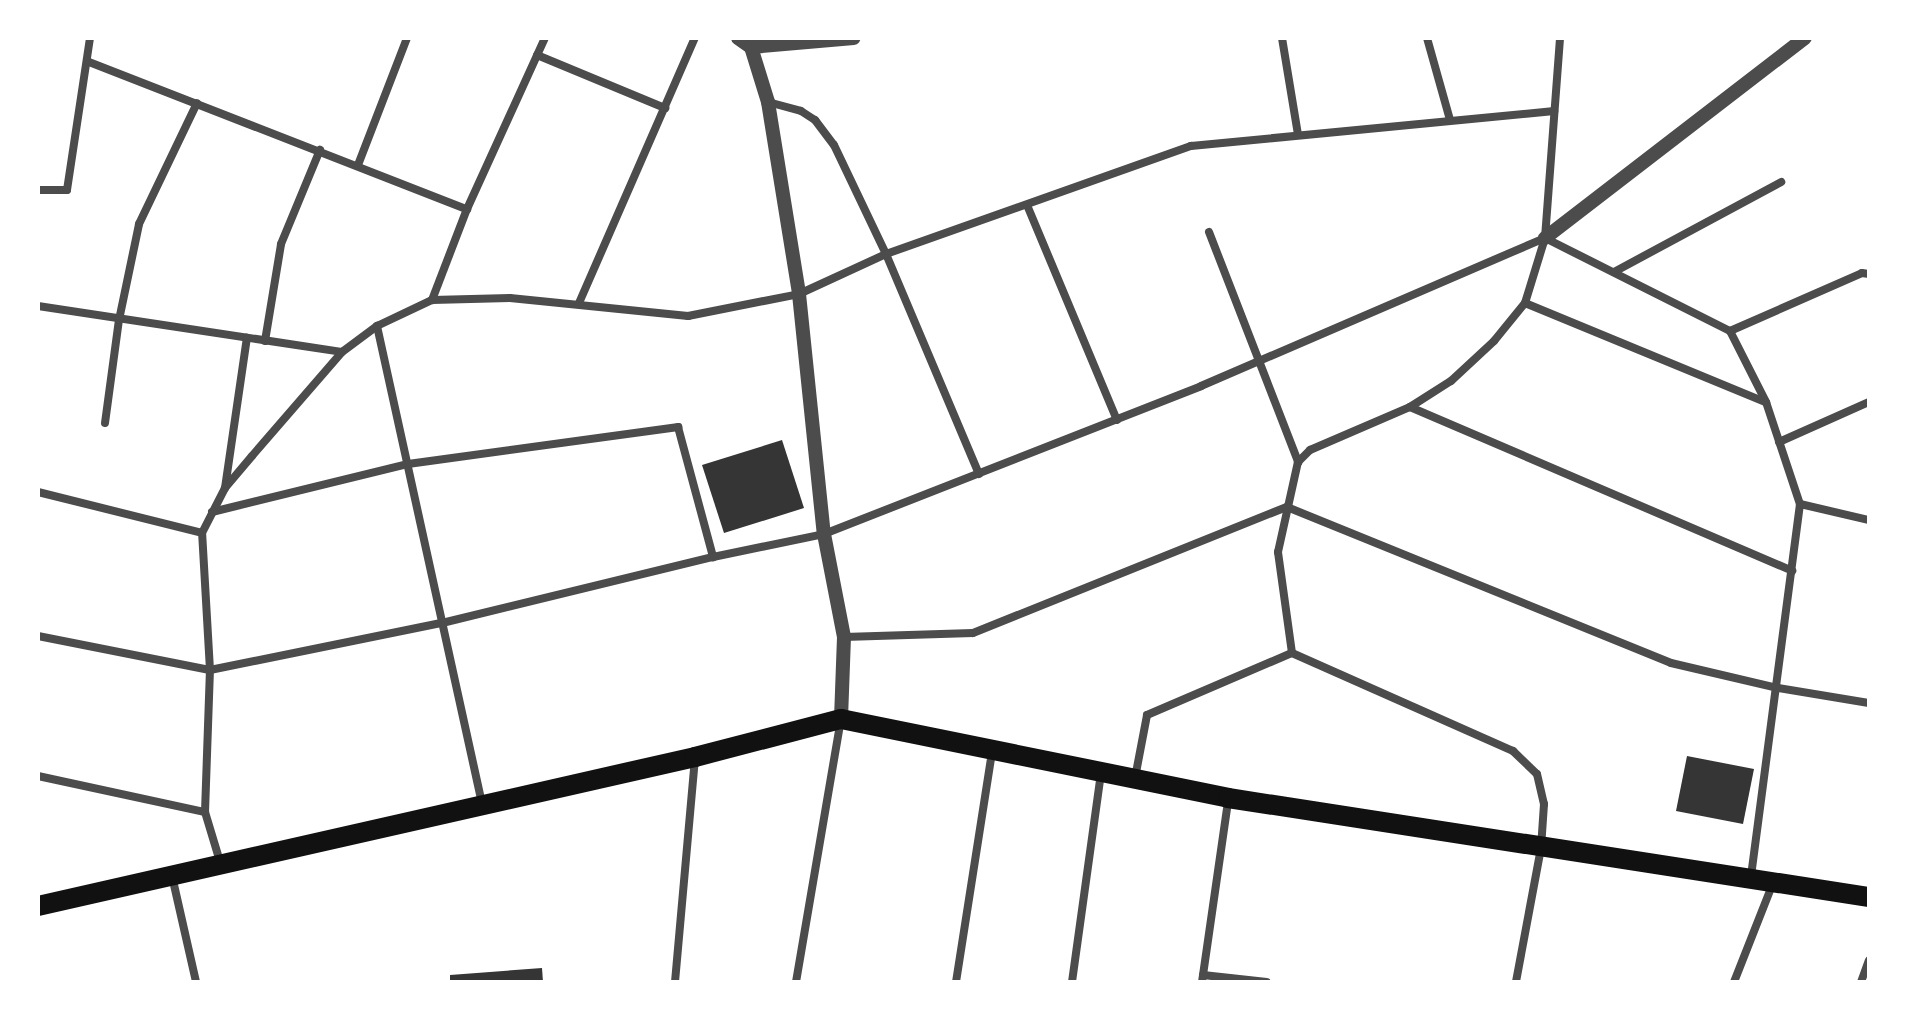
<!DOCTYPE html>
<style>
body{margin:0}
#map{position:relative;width:1907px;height:1020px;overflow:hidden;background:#fff;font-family:"Alegreya Sans",sans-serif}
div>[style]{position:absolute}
.building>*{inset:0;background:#353535}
.minor>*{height:8px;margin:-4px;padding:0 4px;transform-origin:4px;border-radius:4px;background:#4c4c4c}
.tertiary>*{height:14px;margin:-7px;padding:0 7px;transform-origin:7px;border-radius:7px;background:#4c4c4c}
.primary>*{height:20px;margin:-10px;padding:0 10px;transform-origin:10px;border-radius:10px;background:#111}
span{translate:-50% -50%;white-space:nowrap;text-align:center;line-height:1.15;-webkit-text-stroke:6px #fff;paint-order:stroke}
.frame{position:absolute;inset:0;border:40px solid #fff;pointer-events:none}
</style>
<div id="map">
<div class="building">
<div style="clip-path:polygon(782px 440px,804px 508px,724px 533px,702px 465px)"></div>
<div style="clip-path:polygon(1687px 756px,1754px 769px,1743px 824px,1676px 811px)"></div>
<div style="clip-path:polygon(542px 968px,543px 982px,450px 982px,450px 975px)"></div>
</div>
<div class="minor">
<div style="left:1282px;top:38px;width:98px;rotate:80.6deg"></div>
<div style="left:1427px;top:38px;width:85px;rotate:74.3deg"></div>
<div style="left:537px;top:55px;width:139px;rotate:22.5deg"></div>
<div style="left:89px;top:62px;width:406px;rotate:21.3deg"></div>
<div style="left:768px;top:102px;width:34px;rotate:15deg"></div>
<div style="left:801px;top:111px;width:17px;rotate:33deg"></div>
<div style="left:815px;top:120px;width:31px;rotate:53deg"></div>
<div style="left:834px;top:145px;width:121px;rotate:64.5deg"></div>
<div style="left:886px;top:254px;width:239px;rotate:67.1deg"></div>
<div style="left:358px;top:165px;width:136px;rotate:-68.9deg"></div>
<div style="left:38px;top:190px;width:29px"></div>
<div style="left:67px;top:190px;width:154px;rotate:-81.4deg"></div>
<div style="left:1027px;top:205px;width:233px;rotate:67.3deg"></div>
<div style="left:1209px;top:232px;width:247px;rotate:68.8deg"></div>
<div style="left:1545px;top:238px;width:207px;rotate:26.7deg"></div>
<div style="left:1730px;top:331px;width:80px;rotate:63.1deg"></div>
<div style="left:1766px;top:402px;width:108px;rotate:71.6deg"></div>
<div style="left:1800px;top:504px;width:377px;rotate:97.5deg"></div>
<div style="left:1614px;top:272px;width:190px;rotate:-28.3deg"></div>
<div style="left:432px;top:300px;width:97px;rotate:-69deg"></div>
<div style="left:467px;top:209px;width:188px;rotate:-65.5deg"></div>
<div style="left:579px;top:303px;width:289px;rotate:-66.4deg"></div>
<div style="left:1525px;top:303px;width:260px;rotate:22.4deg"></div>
<div style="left:38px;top:306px;width:307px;rotate:8.6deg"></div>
<div style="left:377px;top:326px;width:489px;rotate:77.6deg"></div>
<div style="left:1730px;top:331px;width:144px;rotate:-23.7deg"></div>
<div style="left:1862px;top:273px;width:7px;rotate:8deg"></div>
<div style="left:265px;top:341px;width:98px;rotate:-80.6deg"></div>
<div style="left:281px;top:244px;width:102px;rotate:-67.5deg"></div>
<div style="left:1410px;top:407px;width:416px;rotate:23.2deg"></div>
<div style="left:105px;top:423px;width:104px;rotate:-82.3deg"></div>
<div style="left:119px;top:320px;width:98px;rotate:-78.2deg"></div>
<div style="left:139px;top:224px;width:134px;rotate:-64.4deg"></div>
<div style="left:1779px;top:442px;width:98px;rotate:-24deg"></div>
<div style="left:225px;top:488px;width:152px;rotate:-81.7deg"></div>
<div style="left:38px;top:492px;width:169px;rotate:14deg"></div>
<div style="left:1800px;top:504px;width:71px;rotate:13.1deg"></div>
<div style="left:1287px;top:507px;width:414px;rotate:22.1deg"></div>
<div style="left:1671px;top:663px;width:110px;rotate:13.2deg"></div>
<div style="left:1778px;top:688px;width:92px;rotate:9.4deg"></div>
<div style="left:212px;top:512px;width:202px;rotate:-13.8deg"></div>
<div style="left:408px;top:464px;width:273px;rotate:-7.8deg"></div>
<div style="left:678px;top:427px;width:135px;rotate:74.9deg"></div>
<div style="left:38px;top:636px;width:175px;rotate:11.2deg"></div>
<div style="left:210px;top:670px;width:237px;rotate:-11.5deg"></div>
<div style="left:442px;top:623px;width:279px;rotate:-13.7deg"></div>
<div style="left:713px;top:557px;width:113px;rotate:-11.7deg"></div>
<div style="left:824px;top:534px;width:405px;rotate:-21.4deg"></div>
<div style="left:1201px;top:386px;width:374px;rotate:-23.3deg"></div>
<div style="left:844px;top:637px;width:129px;rotate:-1.8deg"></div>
<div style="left:973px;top:633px;width:338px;rotate:-21.9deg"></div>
<div style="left:1292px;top:653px;width:242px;rotate:23.9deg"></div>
<div style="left:1513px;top:751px;width:33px;rotate:44deg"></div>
<div style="left:1537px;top:774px;width:31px;rotate:77deg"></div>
<div style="left:1544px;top:804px;width:44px;rotate:93.9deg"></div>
<div style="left:1541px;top:848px;width:136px;rotate:100.6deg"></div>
<div style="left:38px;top:776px;width:171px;rotate:12.2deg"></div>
<div style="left:1135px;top:778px;width:64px;rotate:-79.2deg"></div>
<div style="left:1147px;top:715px;width:158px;rotate:-23.2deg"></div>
<div style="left:1292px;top:653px;width:102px;rotate:-97.9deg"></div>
<div style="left:1278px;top:552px;width:92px;rotate:-77.5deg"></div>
<div style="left:1298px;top:462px;width:17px;rotate:-45deg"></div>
<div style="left:1310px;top:450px;width:109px;rotate:-23.3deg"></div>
<div style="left:1410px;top:407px;width:49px;rotate:-32.4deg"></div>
<div style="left:1451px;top:381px;width:59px;rotate:-42.9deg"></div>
<div style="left:1494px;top:341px;width:49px;rotate:-50.8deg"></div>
<div style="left:1525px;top:303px;width:68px;rotate:-72.9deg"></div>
<div style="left:1545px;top:238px;width:201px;rotate:-85.7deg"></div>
<div style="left:221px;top:865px;width:55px;rotate:-106.8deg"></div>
<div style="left:205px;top:812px;width:142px;rotate:-88deg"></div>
<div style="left:210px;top:670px;width:137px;rotate:-93.3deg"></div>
<div style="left:202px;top:533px;width:51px;rotate:-62.9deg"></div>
<div style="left:225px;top:488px;width:42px;rotate:-49.8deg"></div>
<div style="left:252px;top:456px;width:138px;rotate:-49.1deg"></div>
<div style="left:342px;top:352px;width:44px;rotate:-36.6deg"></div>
<div style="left:377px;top:326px;width:61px;rotate:-25.3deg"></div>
<div style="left:432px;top:300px;width:78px;rotate:-1.5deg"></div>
<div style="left:510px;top:298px;width:179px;rotate:5.8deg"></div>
<div style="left:688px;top:316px;width:113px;rotate:-11.2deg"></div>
<div style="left:799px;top:294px;width:96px;rotate:-24.7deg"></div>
<div style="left:886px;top:254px;width:324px;rotate:-19.5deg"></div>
<div style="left:1191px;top:146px;width:365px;rotate:-5.5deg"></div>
<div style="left:172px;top:876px;width:109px;rotate:77.2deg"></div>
<div style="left:1203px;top:975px;width:64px;rotate:6.2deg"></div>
<div style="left:675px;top:982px;width:226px;rotate:-84.9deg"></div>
<div style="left:796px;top:982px;width:266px;rotate:-80.3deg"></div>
<div style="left:956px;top:982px;width:233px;rotate:-81.1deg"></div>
<div style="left:1072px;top:982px;width:210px;rotate:-82.1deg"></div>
<div style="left:1202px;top:982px;width:183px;rotate:-81.8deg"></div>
<div style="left:1734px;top:982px;width:106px;rotate:-68.5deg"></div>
<div style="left:1861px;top:982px;width:23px;rotate:-70deg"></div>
</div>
<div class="tertiary">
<div style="left:738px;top:38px;width:16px;rotate:35deg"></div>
<div style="left:751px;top:47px;width:58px;rotate:72.8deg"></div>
<div style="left:768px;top:102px;width:194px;rotate:80.8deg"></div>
<div style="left:799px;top:294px;width:241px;rotate:84.1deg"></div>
<div style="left:824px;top:534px;width:105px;rotate:79deg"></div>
<div style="left:844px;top:637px;width:82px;rotate:92.1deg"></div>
<div style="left:751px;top:47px;width:103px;rotate:-5deg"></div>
<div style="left:1545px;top:238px;width:328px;rotate:-37.6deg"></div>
</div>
<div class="primary">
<div style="left:38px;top:906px;width:674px;rotate:-12.78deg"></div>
<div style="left:695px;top:757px;width:151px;rotate:-14.6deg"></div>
<div style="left:841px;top:719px;width:395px;rotate:11.5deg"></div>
<div style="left:1228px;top:798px;width:649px;rotate:8.78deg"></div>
</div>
<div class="frame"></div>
</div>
